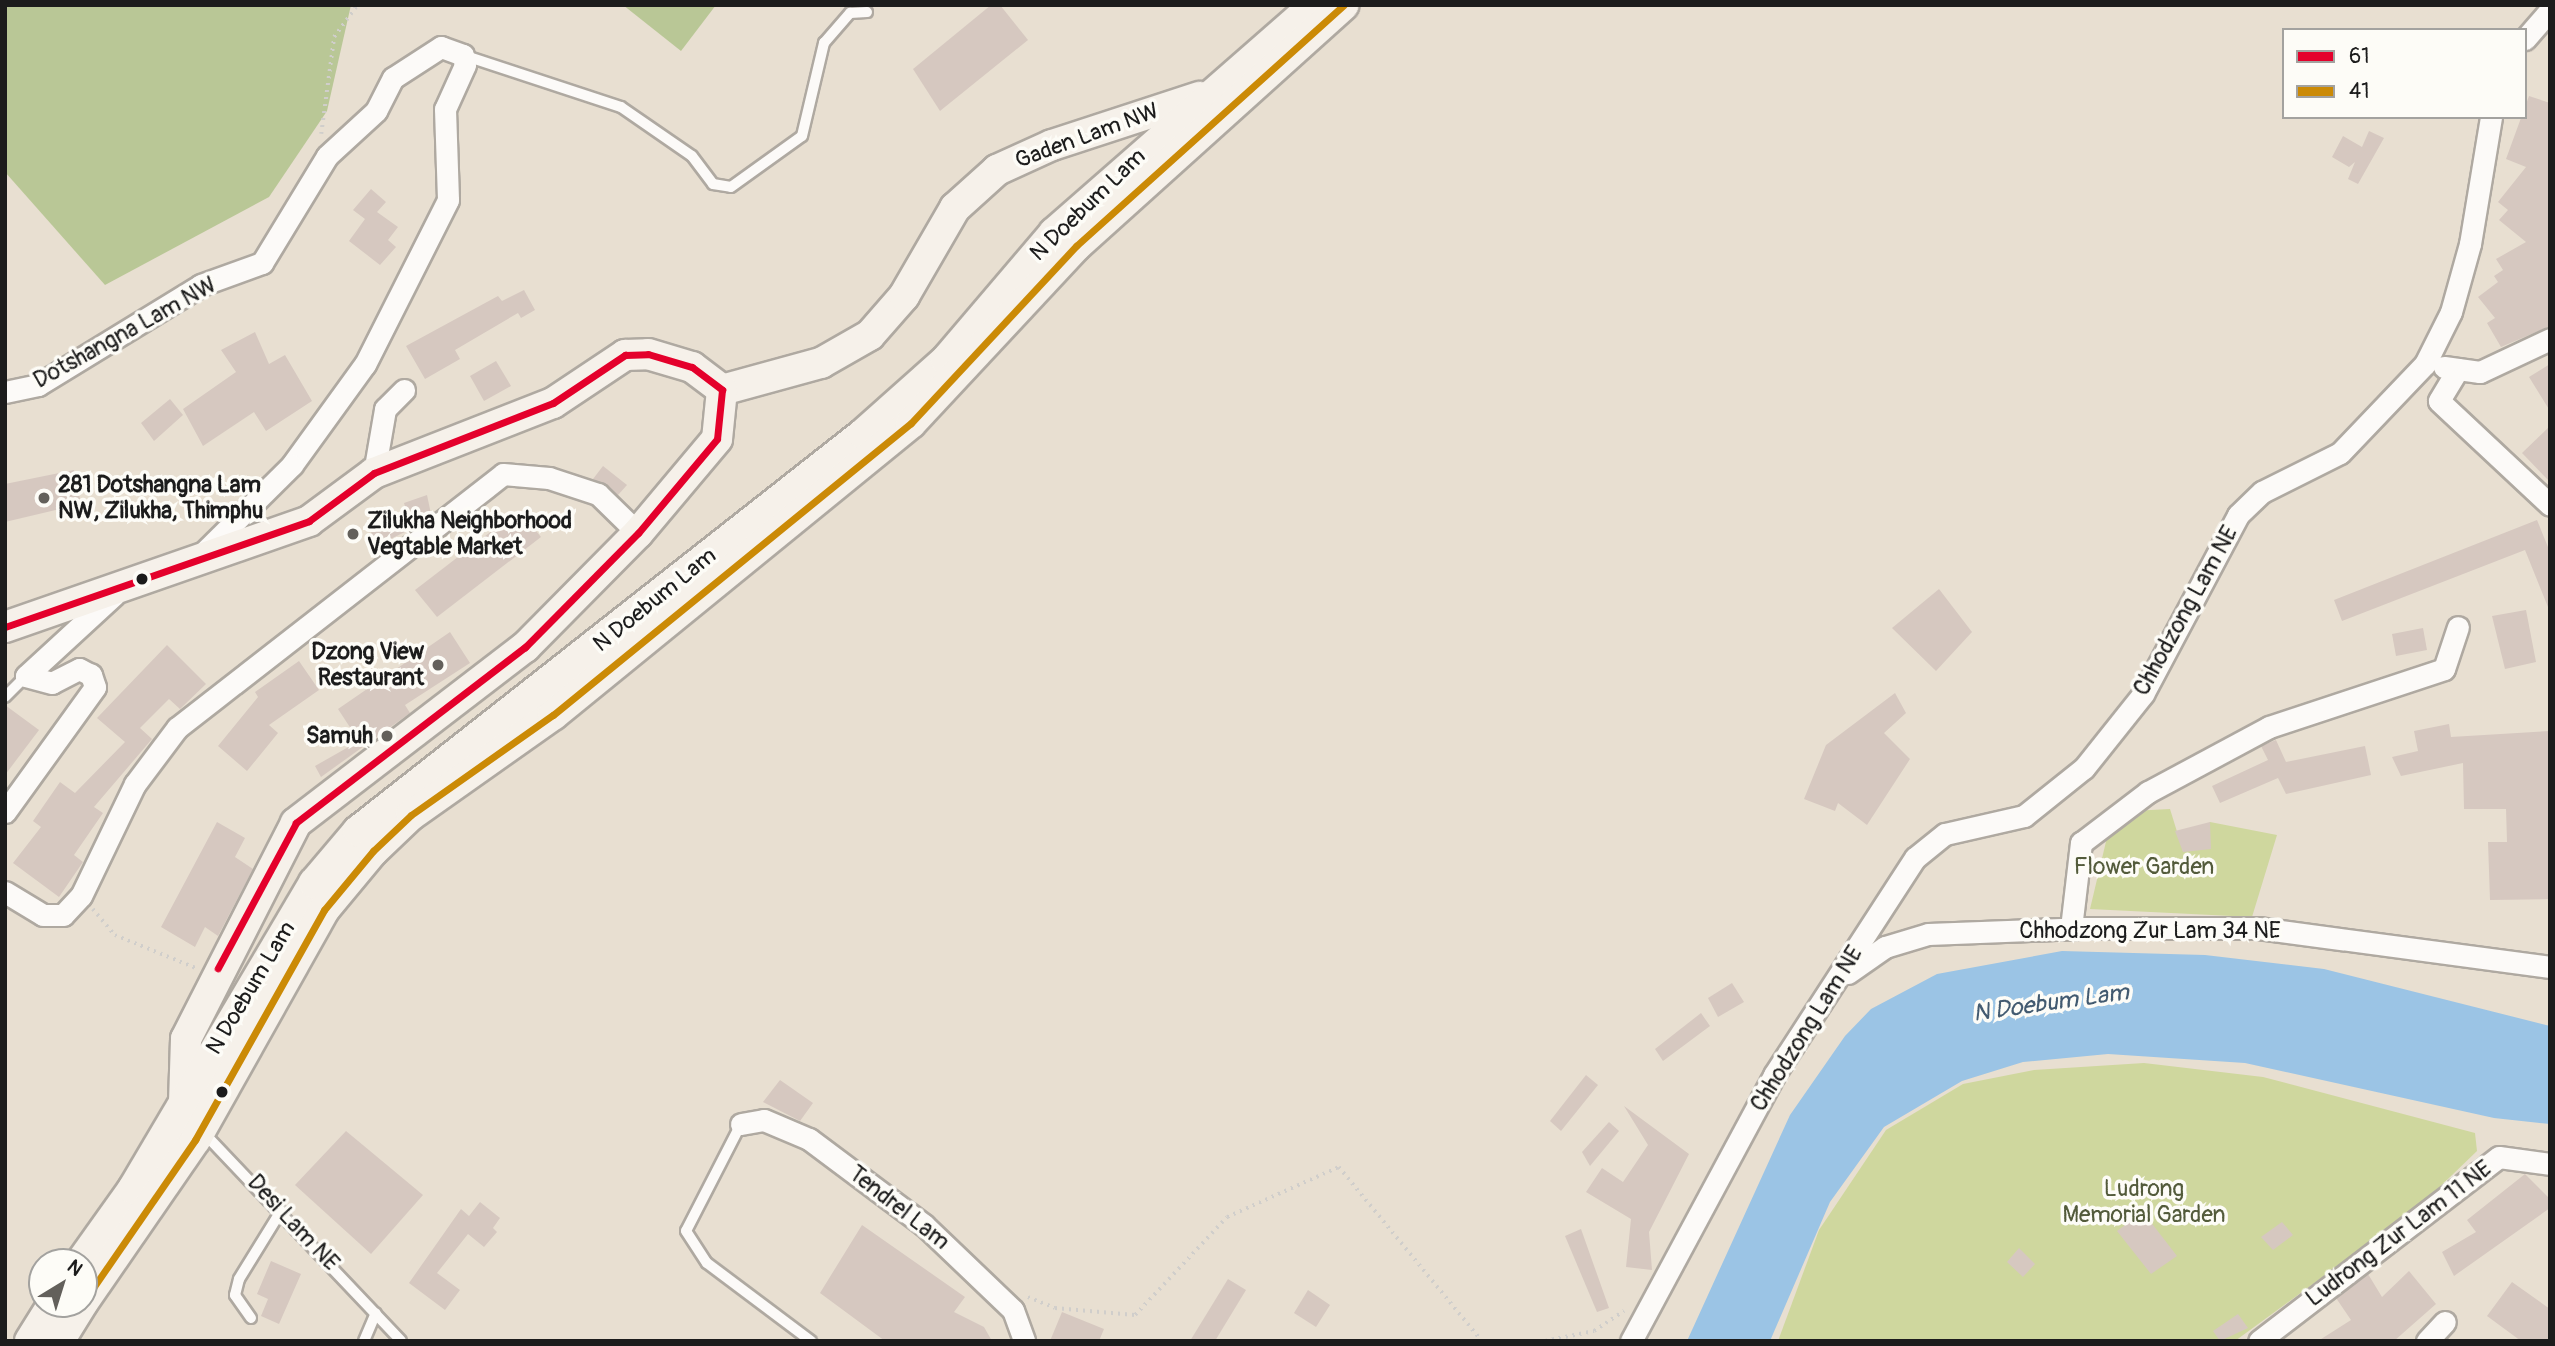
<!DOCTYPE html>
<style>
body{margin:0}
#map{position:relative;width:2555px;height:1346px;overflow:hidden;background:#e8dfd1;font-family:Pangolin,sans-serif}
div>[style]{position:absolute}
.green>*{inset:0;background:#cfd79e}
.forest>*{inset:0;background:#b9c796}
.water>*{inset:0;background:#9bc4e5}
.building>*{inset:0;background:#d6c8c0}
.path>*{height:3.5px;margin-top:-1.75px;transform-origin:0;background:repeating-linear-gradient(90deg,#d0cecb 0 2px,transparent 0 7px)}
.roads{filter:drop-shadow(2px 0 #afa9a1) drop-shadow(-2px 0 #afa9a1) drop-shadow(0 2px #afa9a1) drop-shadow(0 -2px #afa9a1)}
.lane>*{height:10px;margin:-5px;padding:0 5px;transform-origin:5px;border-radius:5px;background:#fcfaf8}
.street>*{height:21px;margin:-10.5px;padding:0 10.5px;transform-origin:10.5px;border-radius:10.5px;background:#fcfaf8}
.secondary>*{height:30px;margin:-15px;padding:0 15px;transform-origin:15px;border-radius:15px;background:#f6f1ea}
.bus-1>*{height:7px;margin:-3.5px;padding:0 3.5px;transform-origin:3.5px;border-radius:3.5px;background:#e4002b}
.bus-2>*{height:7px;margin:-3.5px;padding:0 3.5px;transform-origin:3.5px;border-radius:3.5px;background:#cb8a06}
.dots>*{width:19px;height:19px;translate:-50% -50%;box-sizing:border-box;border:4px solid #fdfcf7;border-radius:50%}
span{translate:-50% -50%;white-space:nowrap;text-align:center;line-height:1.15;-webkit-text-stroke:7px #fdfcf7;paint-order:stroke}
.street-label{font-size:23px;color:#1c1c1c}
.poi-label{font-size:23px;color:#1c1c1c;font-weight:700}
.left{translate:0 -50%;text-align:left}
.right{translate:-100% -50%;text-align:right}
.park-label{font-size:23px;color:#535b3b}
.water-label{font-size:24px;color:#425a70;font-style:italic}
.frame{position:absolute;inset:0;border:7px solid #1c1c1c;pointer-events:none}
.legend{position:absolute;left:2282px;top:28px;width:245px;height:91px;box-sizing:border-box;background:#fdfcf7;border:2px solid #a3a29f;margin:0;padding:9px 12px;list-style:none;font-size:21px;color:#1c1c1c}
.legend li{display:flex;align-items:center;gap:14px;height:35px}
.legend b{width:35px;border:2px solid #a3a29f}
.north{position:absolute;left:28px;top:1248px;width:70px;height:70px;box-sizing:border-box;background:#fdfcf7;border:2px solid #a3a29f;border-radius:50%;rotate:38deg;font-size:19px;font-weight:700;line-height:28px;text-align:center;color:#1c1c1c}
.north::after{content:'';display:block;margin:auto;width:24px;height:32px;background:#63605b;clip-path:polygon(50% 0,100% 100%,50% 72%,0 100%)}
</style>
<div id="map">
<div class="green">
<div style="clip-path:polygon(2170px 809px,2183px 851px,2210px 822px,2277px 835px,2252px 917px,2090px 909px,2113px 812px)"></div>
<div style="clip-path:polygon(2144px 1063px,2263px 1077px,2475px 1133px,2477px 1151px,2422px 1204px,2235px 1341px,1778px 1341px,1819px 1230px,1886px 1130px,1963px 1084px,2034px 1070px)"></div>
</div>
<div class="forest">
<div style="clip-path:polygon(5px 5px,351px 5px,327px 111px,269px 197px,105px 285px,5px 172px)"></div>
<div style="clip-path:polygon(623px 5px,716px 5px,681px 51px)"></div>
</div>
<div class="water">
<div style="clip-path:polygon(2062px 951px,2205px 955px,2324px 969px,2550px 1026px,2550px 1124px,2494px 1118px,2245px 1063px,2108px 1054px,2023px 1062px,1962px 1081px,1884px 1127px,1830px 1202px,1770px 1341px,1687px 1341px,1790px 1115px,1845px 1036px,1871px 1009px,1937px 974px)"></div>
</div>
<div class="building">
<div style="clip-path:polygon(991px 5px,1000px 5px,1028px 40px,940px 111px,913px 69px)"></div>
<div style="clip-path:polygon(2529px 96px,2550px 103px,2550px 326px,2501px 347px,2487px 323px,2495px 318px,2478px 297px,2498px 282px,2494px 276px,2503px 270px,2496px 259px,2526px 242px,2499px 220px,2508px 210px,2498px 202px,2526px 167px,2506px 159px)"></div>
<div style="clip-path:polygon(2369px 131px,2384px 138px,2358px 184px,2348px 179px,2355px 162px,2349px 167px,2332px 157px,2343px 136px,2362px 147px)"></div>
<div style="clip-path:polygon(371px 189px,386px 202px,377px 212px,398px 227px,388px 240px,396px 247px,380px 265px,349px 241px,365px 219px,353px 210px)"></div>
<div style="clip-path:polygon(524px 290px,535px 310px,521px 318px,518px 313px,455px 350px,460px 359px,425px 379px,406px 346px,498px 296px,502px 301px)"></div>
<div style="clip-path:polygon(255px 332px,269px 364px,285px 355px,312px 401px,266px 431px,254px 412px,203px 446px,183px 409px,236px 372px,221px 350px)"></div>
<div style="clip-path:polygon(496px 361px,511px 386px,484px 401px,470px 376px)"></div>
<div style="clip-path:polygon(2550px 364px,2550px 411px,2529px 377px)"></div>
<div style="clip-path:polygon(170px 399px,183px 415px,154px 441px,141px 423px)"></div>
<div style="clip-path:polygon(2550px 426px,2550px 482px,2522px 453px)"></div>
<div style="clip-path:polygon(603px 466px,627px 485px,618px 495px,593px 479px)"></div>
<div style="clip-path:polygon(74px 470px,81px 504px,5px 522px,5px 484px)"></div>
<div style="clip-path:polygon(427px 495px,431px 514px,410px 522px,404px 503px)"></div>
<div style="clip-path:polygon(519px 510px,541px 537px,437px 617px,415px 590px)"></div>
<div style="clip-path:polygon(405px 519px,409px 530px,374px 547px,371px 531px)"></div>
<div style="clip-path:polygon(2537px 520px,2550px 552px,2550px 612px,2525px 550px,2342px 621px,2334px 600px)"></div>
<div style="clip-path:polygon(1939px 589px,1972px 632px,1936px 671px,1892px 628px)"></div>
<div style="clip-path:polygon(2526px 610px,2536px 662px,2505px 669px,2492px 616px)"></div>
<div style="clip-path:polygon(2423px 628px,2427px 650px,2396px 656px,2392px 634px)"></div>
<div style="clip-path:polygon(450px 632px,470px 663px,405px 705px,410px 713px,321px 777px,315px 766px,359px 741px,338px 709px)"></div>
<div style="clip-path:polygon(167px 645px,206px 684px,180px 709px,169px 699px,140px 728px,152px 739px,94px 807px,103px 813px,74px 855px,83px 862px,59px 897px,13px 863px,41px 827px,33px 821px,60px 782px,75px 793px,125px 742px,97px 718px)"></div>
<div style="clip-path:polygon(299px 661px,319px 690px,269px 725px,278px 733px,247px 771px,218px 746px,258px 697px,255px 692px)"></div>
<div style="clip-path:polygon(1895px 693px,1906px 713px,1884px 733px,1910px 759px,1867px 825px,1838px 803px,1835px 811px,1804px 799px,1826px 745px)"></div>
<div style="clip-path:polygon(5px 705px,39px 730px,5px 775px)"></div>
<div style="clip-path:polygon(2449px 724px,2451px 737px,2550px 731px,2550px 899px,2490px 900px,2488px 842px,2507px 842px,2506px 809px,2464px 809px,2463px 763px,2401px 776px,2392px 757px,2418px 751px,2414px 731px)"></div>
<div style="clip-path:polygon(2276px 740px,2286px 762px,2365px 746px,2371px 775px,2286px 794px,2278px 778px,2220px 803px,2212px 786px,2268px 760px,2261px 746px)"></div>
<div style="clip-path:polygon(217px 822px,245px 838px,235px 857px,253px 869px,218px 936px,205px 927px,195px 947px,161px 927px)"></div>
<div style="clip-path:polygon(2210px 822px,2211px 849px,2183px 852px,2175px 831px)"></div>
<div style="clip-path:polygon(1732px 983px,1744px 1002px,1718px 1017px,1708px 998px)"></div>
<div style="clip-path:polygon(1701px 1013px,1710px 1026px,1663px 1061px,1655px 1049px)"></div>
<div style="clip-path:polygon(1586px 1075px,1598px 1085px,1561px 1131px,1550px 1121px)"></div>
<div style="clip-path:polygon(780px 1080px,813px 1103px,800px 1121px,763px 1102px)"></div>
<div style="clip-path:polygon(1624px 1106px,1689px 1154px,1649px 1232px,1652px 1270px,1626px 1267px,1631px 1219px,1586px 1192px,1602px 1168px,1623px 1182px,1648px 1145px)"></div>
<div style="clip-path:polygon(1609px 1122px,1619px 1131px,1590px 1166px,1582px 1152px)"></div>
<div style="clip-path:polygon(346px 1131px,423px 1195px,371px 1254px,295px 1185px)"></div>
<div style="clip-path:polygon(2525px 1174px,2550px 1199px,2550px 1208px,2454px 1276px,2442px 1252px,2476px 1232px,2467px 1220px)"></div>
<div style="clip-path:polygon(480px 1202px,500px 1218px,493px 1228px,497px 1232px,484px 1247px,468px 1234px,437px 1273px,460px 1290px,445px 1310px,409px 1283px,461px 1209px,469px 1216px)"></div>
<div style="clip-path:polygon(2143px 1212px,2177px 1256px,2151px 1274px,2117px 1231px)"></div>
<div style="clip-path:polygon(2282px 1222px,2293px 1235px,2273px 1250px,2261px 1237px)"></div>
<div style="clip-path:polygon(862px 1225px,965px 1297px,954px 1312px,984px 1327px,992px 1341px,885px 1341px,820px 1293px)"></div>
<div style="clip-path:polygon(1581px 1229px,1609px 1308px,1597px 1312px,1565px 1236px)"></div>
<div style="clip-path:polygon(2019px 1248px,2035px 1264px,2023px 1277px,2007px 1262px)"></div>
<div style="clip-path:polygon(271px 1261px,301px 1274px,279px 1324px,261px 1316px,268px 1299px,257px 1294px)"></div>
<div style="clip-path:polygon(2409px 1271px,2436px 1304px,2394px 1341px,2318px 1341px,2351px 1320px,2336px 1298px,2368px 1274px,2382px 1297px)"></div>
<div style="clip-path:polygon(1228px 1279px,1246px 1290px,1215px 1341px,1190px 1341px)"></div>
<div style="clip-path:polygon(2512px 1282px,2550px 1309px,2550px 1341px,2521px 1341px,2487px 1316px)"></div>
<div style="clip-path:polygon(1308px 1290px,1330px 1305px,1316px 1327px,1294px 1313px)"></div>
<div style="clip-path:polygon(1062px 1312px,1104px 1329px,1099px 1341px,1050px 1341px)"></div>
<div style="clip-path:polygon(2238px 1314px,2248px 1328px,2220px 1341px,2213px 1331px)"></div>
</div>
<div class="path">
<div style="left:321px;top:134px;width:98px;rotate:-82.4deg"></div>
<div style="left:334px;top:37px;width:39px;rotate:-54deg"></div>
<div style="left:93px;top:909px;width:34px;rotate:50deg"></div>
<div style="left:115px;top:935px;width:87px;rotate:22.2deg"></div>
<div style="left:1028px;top:1297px;width:29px;rotate:22deg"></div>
<div style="left:1055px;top:1308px;width:80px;rotate:5deg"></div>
<div style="left:1135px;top:1315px;width:134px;rotate:-46.8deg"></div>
<div style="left:1227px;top:1217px;width:123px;rotate:-24.1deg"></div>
<div style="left:1339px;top:1167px;width:225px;rotate:50.6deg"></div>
<div style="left:1545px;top:1341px;width:50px;rotate:-11.5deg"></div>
<div style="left:1594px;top:1331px;width:36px;rotate:-34deg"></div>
</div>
<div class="roads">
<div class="lane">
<div style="left:463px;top:55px;width:166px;rotate:18.2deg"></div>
<div style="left:621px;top:107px;width:86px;rotate:34.6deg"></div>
<div style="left:692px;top:156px;width:35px;rotate:53deg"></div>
<div style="left:713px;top:184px;width:18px;rotate:9deg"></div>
<div style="left:731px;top:187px;width:87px;rotate:-35.7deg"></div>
<div style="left:802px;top:136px;width:96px;rotate:-76.7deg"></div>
<div style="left:824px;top:43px;width:40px;rotate:-49deg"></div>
<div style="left:850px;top:13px;width:17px;rotate:-3deg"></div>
<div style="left:5px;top:697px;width:30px;rotate:-45deg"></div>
<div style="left:741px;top:1124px;width:120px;rotate:117.2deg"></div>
<div style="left:686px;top:1231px;width:38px;rotate:57deg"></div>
<div style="left:707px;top:1263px;width:130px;rotate:36.9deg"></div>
<div style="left:202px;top:1131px;width:289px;rotate:46.5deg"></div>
<div style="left:251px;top:1318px;width:28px;rotate:-125deg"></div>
<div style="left:235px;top:1295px;width:16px;rotate:-76deg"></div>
<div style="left:239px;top:1279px;width:80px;rotate:-58.3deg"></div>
<div style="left:364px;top:1341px;width:30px;rotate:-67deg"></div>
</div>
<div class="street">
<div style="left:2525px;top:39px;width:38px;rotate:-49deg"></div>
<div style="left:2444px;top:367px;width:36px;rotate:8deg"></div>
<div style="left:2480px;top:372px;width:77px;rotate:-25.2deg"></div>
<div style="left:2458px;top:369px;width:37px;rotate:121deg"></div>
<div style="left:2439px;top:401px;width:152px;rotate:43.1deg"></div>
<div style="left:5px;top:392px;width:34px;rotate:-12deg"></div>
<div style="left:38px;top:385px;width:191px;rotate:-31.5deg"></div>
<div style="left:201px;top:285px;width:65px;rotate:-19.8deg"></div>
<div style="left:262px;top:263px;width:125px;rotate:-58.7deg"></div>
<div style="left:327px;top:156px;width:67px;rotate:-42.6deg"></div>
<div style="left:376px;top:111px;width:37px;rotate:-63deg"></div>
<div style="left:393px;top:78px;width:57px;rotate:-32.9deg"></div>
<div style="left:441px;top:47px;width:23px;rotate:20deg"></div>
<div style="left:463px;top:55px;width:10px;rotate:79deg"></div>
<div style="left:465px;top:65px;width:48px;rotate:114.4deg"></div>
<div style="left:445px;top:109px;width:91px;rotate:88.1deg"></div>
<div style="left:448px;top:200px;width:184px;rotate:116.8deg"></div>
<div style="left:365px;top:364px;width:125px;rotate:125.9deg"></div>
<div style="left:292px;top:465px;width:128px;rotate:135.3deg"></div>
<div style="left:374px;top:473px;width:65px;rotate:-80.2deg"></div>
<div style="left:385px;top:409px;width:27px;rotate:-45deg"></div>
<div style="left:5px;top:812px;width:154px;rotate:-54.2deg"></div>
<div style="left:95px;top:687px;width:13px;rotate:-108deg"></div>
<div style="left:91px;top:675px;width:13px;rotate:-153deg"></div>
<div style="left:79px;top:669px;width:30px;rotate:153deg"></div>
<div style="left:52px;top:683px;width:27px;rotate:-165deg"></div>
<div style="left:26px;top:676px;width:120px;rotate:-42.6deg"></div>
<div style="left:5px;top:892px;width:44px;rotate:31.2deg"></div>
<div style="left:43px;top:915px;width:20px"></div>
<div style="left:63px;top:915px;width:26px;rotate:-47deg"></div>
<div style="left:81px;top:896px;width:124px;rotate:-64.3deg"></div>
<div style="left:135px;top:784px;width:70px;rotate:-53.1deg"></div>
<div style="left:177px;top:728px;width:413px;rotate:-37.9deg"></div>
<div style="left:503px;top:474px;width:46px;rotate:5deg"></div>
<div style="left:549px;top:478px;width:52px;rotate:18.1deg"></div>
<div style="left:598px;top:494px;width:56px;rotate:44.3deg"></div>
<div style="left:2071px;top:928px;width:86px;rotate:-83.3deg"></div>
<div style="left:2081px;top:843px;width:84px;rotate:-37.3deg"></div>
<div style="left:2148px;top:792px;width:137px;rotate:-28.2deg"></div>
<div style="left:2269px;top:727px;width:184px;rotate:-18.3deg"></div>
<div style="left:2444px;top:669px;width:44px;rotate:-71.6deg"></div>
<div style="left:1848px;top:973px;width:45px;rotate:-35.1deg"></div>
<div style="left:1885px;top:947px;width:45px;rotate:-16.8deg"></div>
<div style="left:1928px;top:934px;width:153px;rotate:-2.2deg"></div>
<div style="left:2081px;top:928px;width:177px"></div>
<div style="left:2258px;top:928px;width:295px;rotate:7.6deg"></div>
<div style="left:741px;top:1124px;width:23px;rotate:-10deg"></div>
<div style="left:764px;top:1120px;width:49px;rotate:22.9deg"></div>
<div style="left:809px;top:1139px;width:144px;rotate:36.8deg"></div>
<div style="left:924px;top:1225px;width:123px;rotate:43.7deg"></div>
<div style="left:1013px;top:1310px;width:33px;rotate:70deg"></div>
<div style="left:1631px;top:1341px;width:302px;rotate:-61.7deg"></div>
<div style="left:1774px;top:1075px;width:259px;rotate:-57deg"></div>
<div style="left:1915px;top:858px;width:38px;rotate:-39deg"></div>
<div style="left:1945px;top:834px;width:81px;rotate:-12.8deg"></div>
<div style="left:2024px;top:816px;width:77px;rotate:-38.7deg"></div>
<div style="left:2084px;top:768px;width:95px;rotate:-51.4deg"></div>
<div style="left:2143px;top:694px;width:203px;rotate:-62deg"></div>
<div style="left:2238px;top:515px;width:33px;rotate:-44deg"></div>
<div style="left:2262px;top:492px;width:87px;rotate:-26.6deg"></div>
<div style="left:2340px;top:453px;width:123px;rotate:-46.3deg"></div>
<div style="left:2425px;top:364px;width:58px;rotate:-63.4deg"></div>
<div style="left:2451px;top:312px;width:71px;rotate:-74.4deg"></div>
<div style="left:2470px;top:244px;width:129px;rotate:-80.6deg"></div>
<div style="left:2259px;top:1341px;width:302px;rotate:-37.5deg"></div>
<div style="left:2499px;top:1157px;width:51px;rotate:7.8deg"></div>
<div style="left:2427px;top:1341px;width:26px;rotate:-47deg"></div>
</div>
<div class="secondary">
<div style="left:722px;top:390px;width:103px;rotate:-15.3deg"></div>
<div style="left:821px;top:363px;width:56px;rotate:-29.7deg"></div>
<div style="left:870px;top:335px;width:52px;rotate:-48.9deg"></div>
<div style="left:904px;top:296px;width:102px;rotate:-59.9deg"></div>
<div style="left:955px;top:208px;width:57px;rotate:-42.1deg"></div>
<div style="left:997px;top:170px;width:60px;rotate:-24.4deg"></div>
<div style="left:1052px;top:145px;width:155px;rotate:-18.1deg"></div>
<div style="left:5px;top:627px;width:322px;rotate:-19.2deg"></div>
<div style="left:309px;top:521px;width:81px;rotate:-36.4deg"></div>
<div style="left:374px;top:473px;width:192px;rotate:-21.4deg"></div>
<div style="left:553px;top:403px;width:87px;rotate:-33.7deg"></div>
<div style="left:625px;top:355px;width:23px;rotate:-2deg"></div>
<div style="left:648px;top:354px;width:46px;rotate:16.5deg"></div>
<div style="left:692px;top:367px;width:38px;rotate:37deg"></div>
<div style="left:722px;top:390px;width:49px;rotate:95.8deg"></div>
<div style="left:717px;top:439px;width:123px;rotate:130deg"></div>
<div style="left:638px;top:533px;width:161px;rotate:134.7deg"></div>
<div style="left:525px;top:647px;width:289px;rotate:142.5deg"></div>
<div style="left:296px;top:823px;width:242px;rotate:117deg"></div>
<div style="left:186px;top:1039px;width:62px;rotate:91.8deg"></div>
<div style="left:81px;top:1262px;width:90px;rotate:-54.5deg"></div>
<div style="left:133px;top:1189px;width:356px;rotate:-59.4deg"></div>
<div style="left:314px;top:883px;width:68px;rotate:-49.8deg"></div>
<div style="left:358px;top:831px;width:642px;rotate:-38.17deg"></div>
<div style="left:863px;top:434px;width:111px;rotate:-41.7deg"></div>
<div style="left:946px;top:360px;width:167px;rotate:-49.6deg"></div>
<div style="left:1054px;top:233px;width:346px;rotate:-41.2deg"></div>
<div style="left:84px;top:1301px;width:196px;rotate:-55.4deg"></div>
<div style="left:195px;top:1140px;width:264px;rotate:-60.7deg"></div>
<div style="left:324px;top:910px;width:77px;rotate:-50.3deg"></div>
<div style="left:373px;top:851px;width:52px;rotate:-43.5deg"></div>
<div style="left:411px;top:815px;width:174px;rotate:-35.2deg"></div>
<div style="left:553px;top:715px;width:462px;rotate:-39.2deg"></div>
<div style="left:911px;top:423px;width:242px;rotate:-47deg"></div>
<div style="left:1076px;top:246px;width:360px;rotate:-42deg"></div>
<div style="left:30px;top:1341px;width:44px;rotate:-58.1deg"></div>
<div style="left:59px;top:1341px;width:44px;rotate:-58.1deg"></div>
</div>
</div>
<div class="bus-1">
<div style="left:5px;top:627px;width:322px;rotate:-19.2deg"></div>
<div style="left:309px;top:521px;width:81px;rotate:-36.4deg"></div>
<div style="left:374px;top:473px;width:192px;rotate:-21.4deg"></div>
<div style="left:553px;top:403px;width:87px;rotate:-33.7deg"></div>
<div style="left:625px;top:355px;width:23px;rotate:-2deg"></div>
<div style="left:648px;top:354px;width:46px;rotate:16.5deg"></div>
<div style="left:692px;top:367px;width:38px;rotate:37deg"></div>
<div style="left:722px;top:390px;width:49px;rotate:95.8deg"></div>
<div style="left:717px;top:439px;width:123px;rotate:130deg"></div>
<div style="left:638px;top:533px;width:161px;rotate:134.7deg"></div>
<div style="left:525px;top:647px;width:289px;rotate:142.5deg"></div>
<div style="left:296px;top:823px;width:165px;rotate:118.3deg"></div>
</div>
<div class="bus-2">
<div style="left:84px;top:1301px;width:196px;rotate:-55.4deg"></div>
<div style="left:195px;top:1140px;width:264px;rotate:-60.7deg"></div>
<div style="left:324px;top:910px;width:77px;rotate:-50.3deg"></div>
<div style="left:373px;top:851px;width:52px;rotate:-43.5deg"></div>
<div style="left:411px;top:815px;width:174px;rotate:-35.2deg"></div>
<div style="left:553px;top:715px;width:462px;rotate:-39.2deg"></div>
<div style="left:911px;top:423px;width:242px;rotate:-47deg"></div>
<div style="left:1076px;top:246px;width:360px;rotate:-42deg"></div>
</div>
<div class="dots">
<div style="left:44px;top:498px;background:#63605b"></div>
<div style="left:353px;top:534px;background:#63605b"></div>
<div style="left:142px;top:579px;background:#1c1c1c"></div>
<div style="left:438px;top:665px;background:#63605b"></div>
<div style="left:387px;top:736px;background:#63605b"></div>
<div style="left:222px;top:1092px;background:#1c1c1c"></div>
</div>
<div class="street-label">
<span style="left:1087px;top:136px;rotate:-20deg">Gaden Lam NW</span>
<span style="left:1088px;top:205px;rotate:-44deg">N Doebum Lam</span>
<span style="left:125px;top:333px;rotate:-29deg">Dotshangna Lam NW</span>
<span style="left:655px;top:600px;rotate:-39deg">N Doebum Lam</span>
<span style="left:2186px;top:611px;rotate:-61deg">Chhodzong Lam NE</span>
<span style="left:2150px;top:931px">Chhodzong Zur Lam 34 NE</span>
<span style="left:251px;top:988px;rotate:-59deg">N Doebum Lam</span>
<span style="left:1807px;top:1029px;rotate:-58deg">Chhodzong Lam NE</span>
<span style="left:899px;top:1208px;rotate:38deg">Tendrel Lam</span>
<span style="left:293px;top:1223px;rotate:47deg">Desi Lam NE</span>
<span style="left:2399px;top:1234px;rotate:-37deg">Ludrong Zur Lam 11 NE</span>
</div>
<div class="poi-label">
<span class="left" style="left:58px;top:498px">281 Dotshangna Lam<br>NW, Zilukha, Thimphu</span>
<span class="left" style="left:367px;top:534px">Zilukha Neighborhood<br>Vegtable Market</span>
<span class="right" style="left:424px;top:665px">Dzong View<br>Restaurant</span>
<span class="right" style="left:373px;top:736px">Samuh</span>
</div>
<div class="park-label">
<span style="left:2144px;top:867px">Flower Garden</span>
<span style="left:2144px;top:1202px">Ludrong<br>Memorial Garden</span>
</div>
<div class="water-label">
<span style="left:2051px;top:1003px;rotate:-8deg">N Doebum Lam</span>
</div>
<div class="frame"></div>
<ul class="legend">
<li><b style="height:9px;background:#e4002b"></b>61</li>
<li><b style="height:9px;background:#cb8a06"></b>41</li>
</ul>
<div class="north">N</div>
</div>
